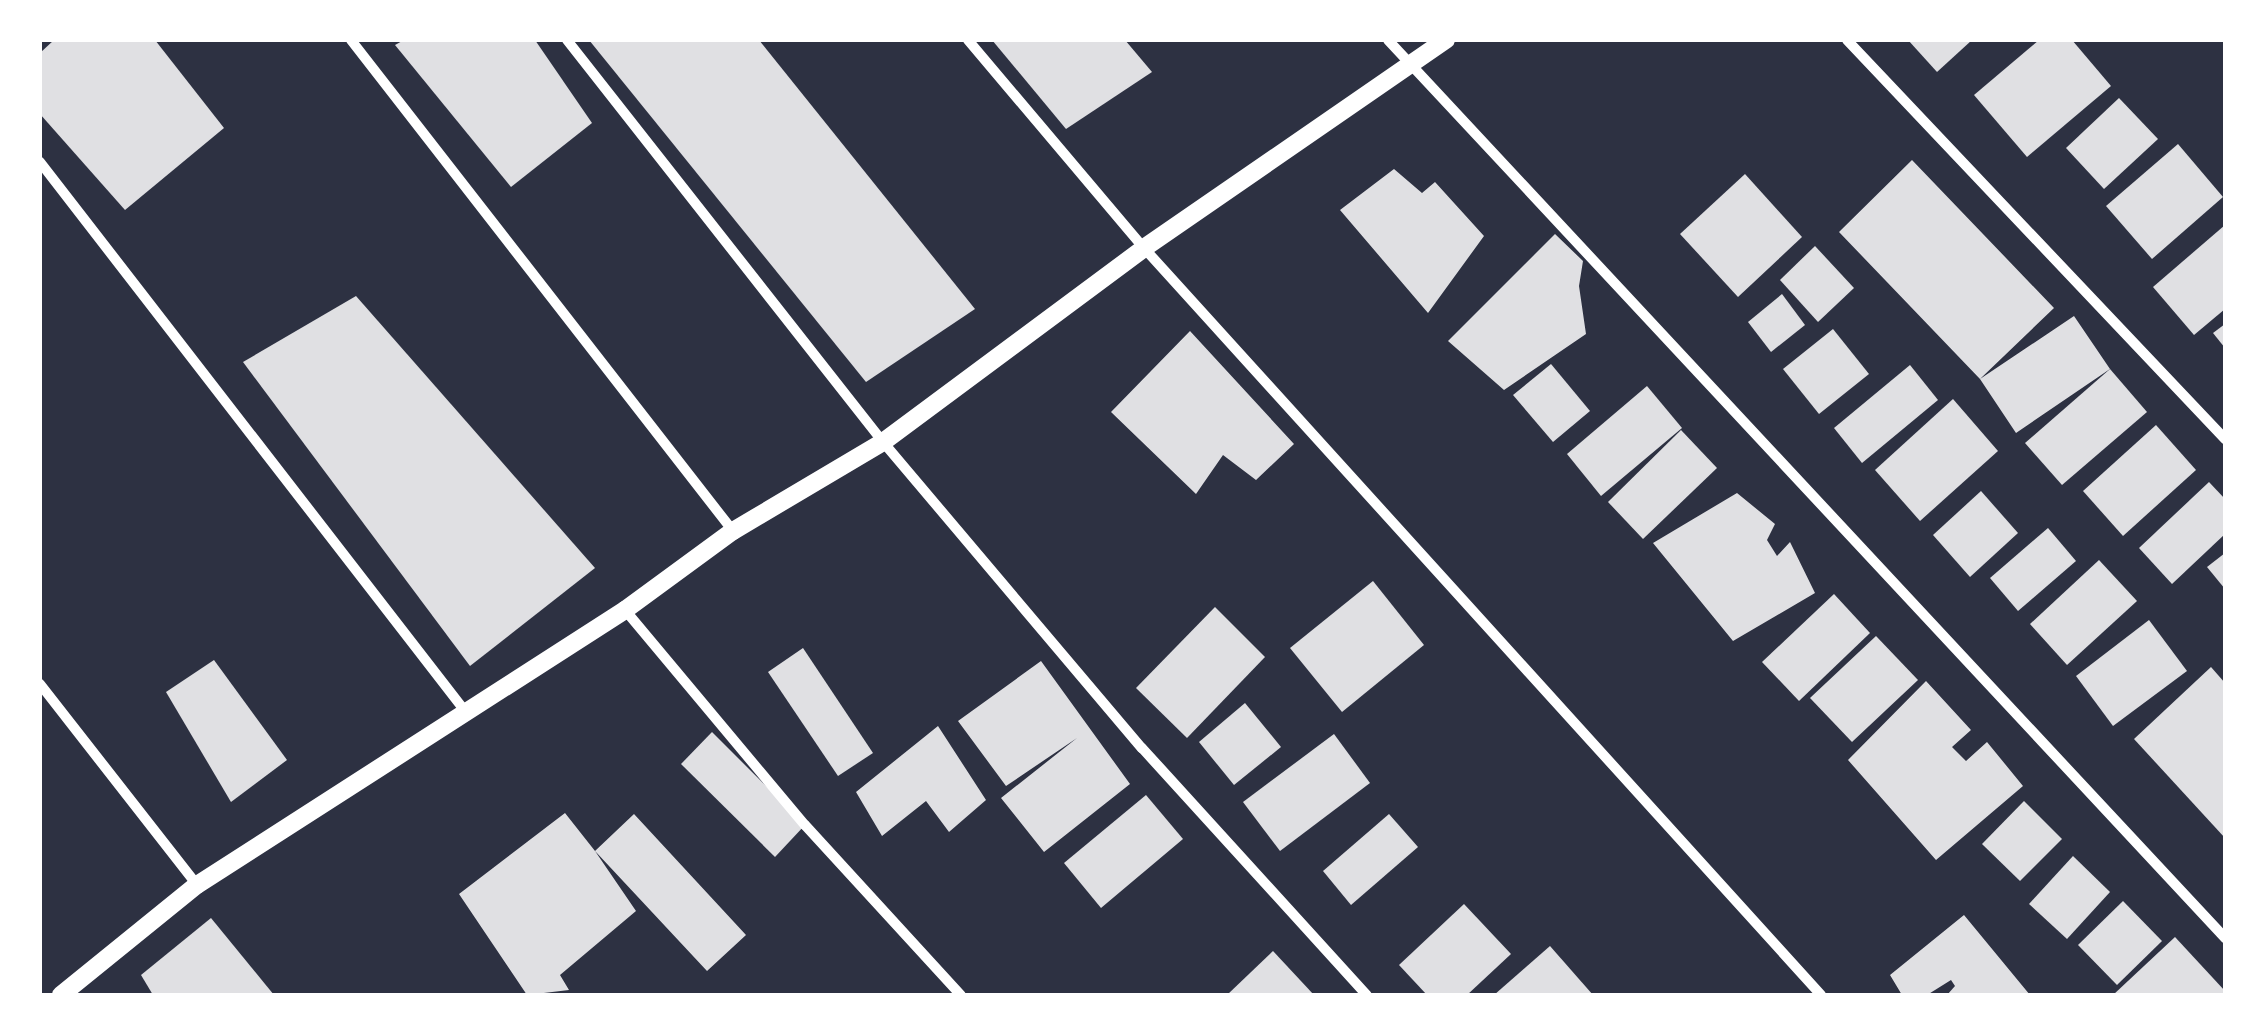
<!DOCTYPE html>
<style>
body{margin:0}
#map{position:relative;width:2265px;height:1035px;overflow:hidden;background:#2d3142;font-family:"PT Sans Narrow",sans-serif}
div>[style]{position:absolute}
.building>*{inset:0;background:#e0e0e3}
.minor>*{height:10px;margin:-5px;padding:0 5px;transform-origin:5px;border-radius:5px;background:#fff}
.tertiary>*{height:18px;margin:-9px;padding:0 9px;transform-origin:9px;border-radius:9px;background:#fff}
span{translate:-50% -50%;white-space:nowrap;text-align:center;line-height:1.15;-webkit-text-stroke:8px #fff;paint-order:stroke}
.frame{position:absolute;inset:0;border:42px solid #fff;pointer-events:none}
</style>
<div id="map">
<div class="building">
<div style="clip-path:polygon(54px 40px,155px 40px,224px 128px,125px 210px,40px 114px,40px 53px)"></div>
<div style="clip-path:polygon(404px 40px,535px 40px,592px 123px,511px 187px,395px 45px)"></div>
<div style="clip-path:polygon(589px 40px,759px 40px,975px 309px,866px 382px)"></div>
<div style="clip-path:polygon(992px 40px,1125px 40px,1152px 72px,1066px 129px)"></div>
<div style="clip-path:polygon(1908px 40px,1972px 40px,1937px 72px)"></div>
<div style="clip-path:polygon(2039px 40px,2072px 40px,2111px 86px,2027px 157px,1974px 95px)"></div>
<div style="clip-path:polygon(2119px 98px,2158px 139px,2104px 189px,2066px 148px)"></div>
<div style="clip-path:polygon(2178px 144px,2223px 197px,2152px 259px,2106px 206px)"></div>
<div style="clip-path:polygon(1912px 160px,2054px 308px,1980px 379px,2074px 316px,2110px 369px,2016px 433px,1980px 379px,1839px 232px)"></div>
<div style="clip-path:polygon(1394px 169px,1422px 193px,1435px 182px,1484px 236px,1428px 313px,1340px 210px)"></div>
<div style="clip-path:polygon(1745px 174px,1802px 237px,1738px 297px,1680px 234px)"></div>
<div style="clip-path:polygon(2225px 225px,2225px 309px,2194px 335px,2153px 287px)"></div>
<div style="clip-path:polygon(1555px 234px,1583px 261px,1579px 286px,1586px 334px,1504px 390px,1448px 341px)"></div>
<div style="clip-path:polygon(1815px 246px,1854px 288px,1818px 322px,1780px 280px)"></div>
<div style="clip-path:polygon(1782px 294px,1805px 325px,1771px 352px,1748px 322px)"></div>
<div style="clip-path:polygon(356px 296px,595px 568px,470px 666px,243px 362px)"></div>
<div style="clip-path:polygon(2225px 324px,2225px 348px,2213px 333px)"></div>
<div style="clip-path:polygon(1833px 329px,1869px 374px,1819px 414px,1783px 369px)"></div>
<div style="clip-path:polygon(1190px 331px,1294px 444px,1256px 480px,1223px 455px,1196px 494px,1111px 412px)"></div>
<div style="clip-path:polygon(1551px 364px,1590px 411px,1553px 442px,1513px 395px)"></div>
<div style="clip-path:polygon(1910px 365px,1938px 400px,1862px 463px,1834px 428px)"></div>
<div style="clip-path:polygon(2110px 369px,2147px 412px,2062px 485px,2025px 443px)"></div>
<div style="clip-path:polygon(1647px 386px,1682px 428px,1601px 496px,1567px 454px)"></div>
<div style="clip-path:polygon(1953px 399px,1998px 451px,1920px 521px,1875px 470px)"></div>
<div style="clip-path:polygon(2156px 425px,2196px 470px,2123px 536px,2083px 491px)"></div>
<div style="clip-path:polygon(1681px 430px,1717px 468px,1643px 539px,1608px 502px)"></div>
<div style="clip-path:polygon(2209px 482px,2225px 499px,2225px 534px,2172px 584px,2139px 548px)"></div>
<div style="clip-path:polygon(1981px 491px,2018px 533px,1970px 577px,1933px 535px)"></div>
<div style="clip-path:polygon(1737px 493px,1775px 524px,1767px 540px,1777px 556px,1790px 542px,1815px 593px,1733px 641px,1653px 543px)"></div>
<div style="clip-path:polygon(2048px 528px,2076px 561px,2018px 611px,1990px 578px)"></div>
<div style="clip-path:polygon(2225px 553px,2225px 589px,2207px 567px)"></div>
<div style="clip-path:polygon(2099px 560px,2137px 601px,2067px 665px,2030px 624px)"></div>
<div style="clip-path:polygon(1373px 581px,1424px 645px,1342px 712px,1290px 648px)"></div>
<div style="clip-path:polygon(1834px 594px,1870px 633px,1799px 701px,1762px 662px)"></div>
<div style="clip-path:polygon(1215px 607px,1265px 657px,1187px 738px,1136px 688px)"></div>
<div style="clip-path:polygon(2149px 620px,2187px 671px,2113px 726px,2076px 676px)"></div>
<div style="clip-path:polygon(1876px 636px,1918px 680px,1852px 742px,1810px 698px)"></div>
<div style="clip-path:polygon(803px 648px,873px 753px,838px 776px,768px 672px)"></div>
<div style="clip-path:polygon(214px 660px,287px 760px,231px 802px,166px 692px)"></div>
<div style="clip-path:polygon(1041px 661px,1130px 784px,1044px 852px,1001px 798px,1077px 738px,1006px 786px,958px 721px)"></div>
<div style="clip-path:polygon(2211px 667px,2225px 683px,2225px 838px,2134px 739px)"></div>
<div style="clip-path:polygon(1926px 681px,1971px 730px,1952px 747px,1966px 761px,1987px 742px,2023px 786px,1936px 860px,1848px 760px)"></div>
<div style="clip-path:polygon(1245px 703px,1281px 747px,1234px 785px,1199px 742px)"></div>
<div style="clip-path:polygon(938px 726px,986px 800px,949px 832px,926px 801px,882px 836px,856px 792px)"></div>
<div style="clip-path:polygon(712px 732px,805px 825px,775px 857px,681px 764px)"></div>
<div style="clip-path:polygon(1334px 734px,1370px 783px,1280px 851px,1243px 802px)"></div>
<div style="clip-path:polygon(1146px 795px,1183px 839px,1101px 908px,1064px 863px)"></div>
<div style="clip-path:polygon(2024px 801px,2062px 839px,2020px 881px,1982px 844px)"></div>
<div style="clip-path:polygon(565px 813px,595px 851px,634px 814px,746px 935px,707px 971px,595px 851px,636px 911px,560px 975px,569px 990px,527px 995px,459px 894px)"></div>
<div style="clip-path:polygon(1389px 814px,1418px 847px,1351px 905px,1323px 871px)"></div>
<div style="clip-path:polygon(2073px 856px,2110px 892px,2067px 939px,2029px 904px)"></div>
<div style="clip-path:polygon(2123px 901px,2162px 941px,2117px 985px,2078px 945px)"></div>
<div style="clip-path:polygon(1464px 904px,1511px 954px,1467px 995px,1427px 995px,1399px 965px)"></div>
<div style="clip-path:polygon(1964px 915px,2030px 995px,1947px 995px,1955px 986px,1951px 980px,1927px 995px,1902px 995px,1890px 975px)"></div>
<div style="clip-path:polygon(211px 918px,274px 995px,153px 995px,141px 975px)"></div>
<div style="clip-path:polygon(2175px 937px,2225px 991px,2221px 995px,2113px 995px)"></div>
<div style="clip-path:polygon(1550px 946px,1593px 995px,1494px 995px)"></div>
<div style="clip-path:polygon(1273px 951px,1314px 995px,1227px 995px)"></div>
</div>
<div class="minor">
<div style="left:351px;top:40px;width:622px;rotate:52.12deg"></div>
<div style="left:567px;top:40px;width:511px;rotate:51.83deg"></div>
<div style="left:883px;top:442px;width:401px;rotate:49.8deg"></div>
<div style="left:1142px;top:748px;width:334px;rotate:47.7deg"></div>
<div style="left:968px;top:40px;width:272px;rotate:49.8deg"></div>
<div style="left:1144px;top:248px;width:1008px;rotate:47.81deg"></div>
<div style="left:1388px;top:40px;width:1228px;rotate:47.01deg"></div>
<div style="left:1847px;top:40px;width:550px;rotate:46.55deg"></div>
<div style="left:40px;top:162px;width:694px;rotate:52.26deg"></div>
<div style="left:625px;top:610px;width:280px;rotate:50.1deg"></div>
<div style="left:805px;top:825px;width:231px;rotate:47.5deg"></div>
<div style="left:40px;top:684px;width:255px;rotate:52deg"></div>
</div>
<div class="tertiary">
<div style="left:61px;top:995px;width:175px;rotate:-39deg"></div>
<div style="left:197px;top:885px;width:509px;rotate:-32.72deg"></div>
<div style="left:625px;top:610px;width:134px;rotate:-36.2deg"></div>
<div style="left:733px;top:531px;width:174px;rotate:-30.7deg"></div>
<div style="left:883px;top:442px;width:325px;rotate:-36.6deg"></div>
<div style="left:1144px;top:248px;width:367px;rotate:-34.6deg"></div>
</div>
<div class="frame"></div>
</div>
